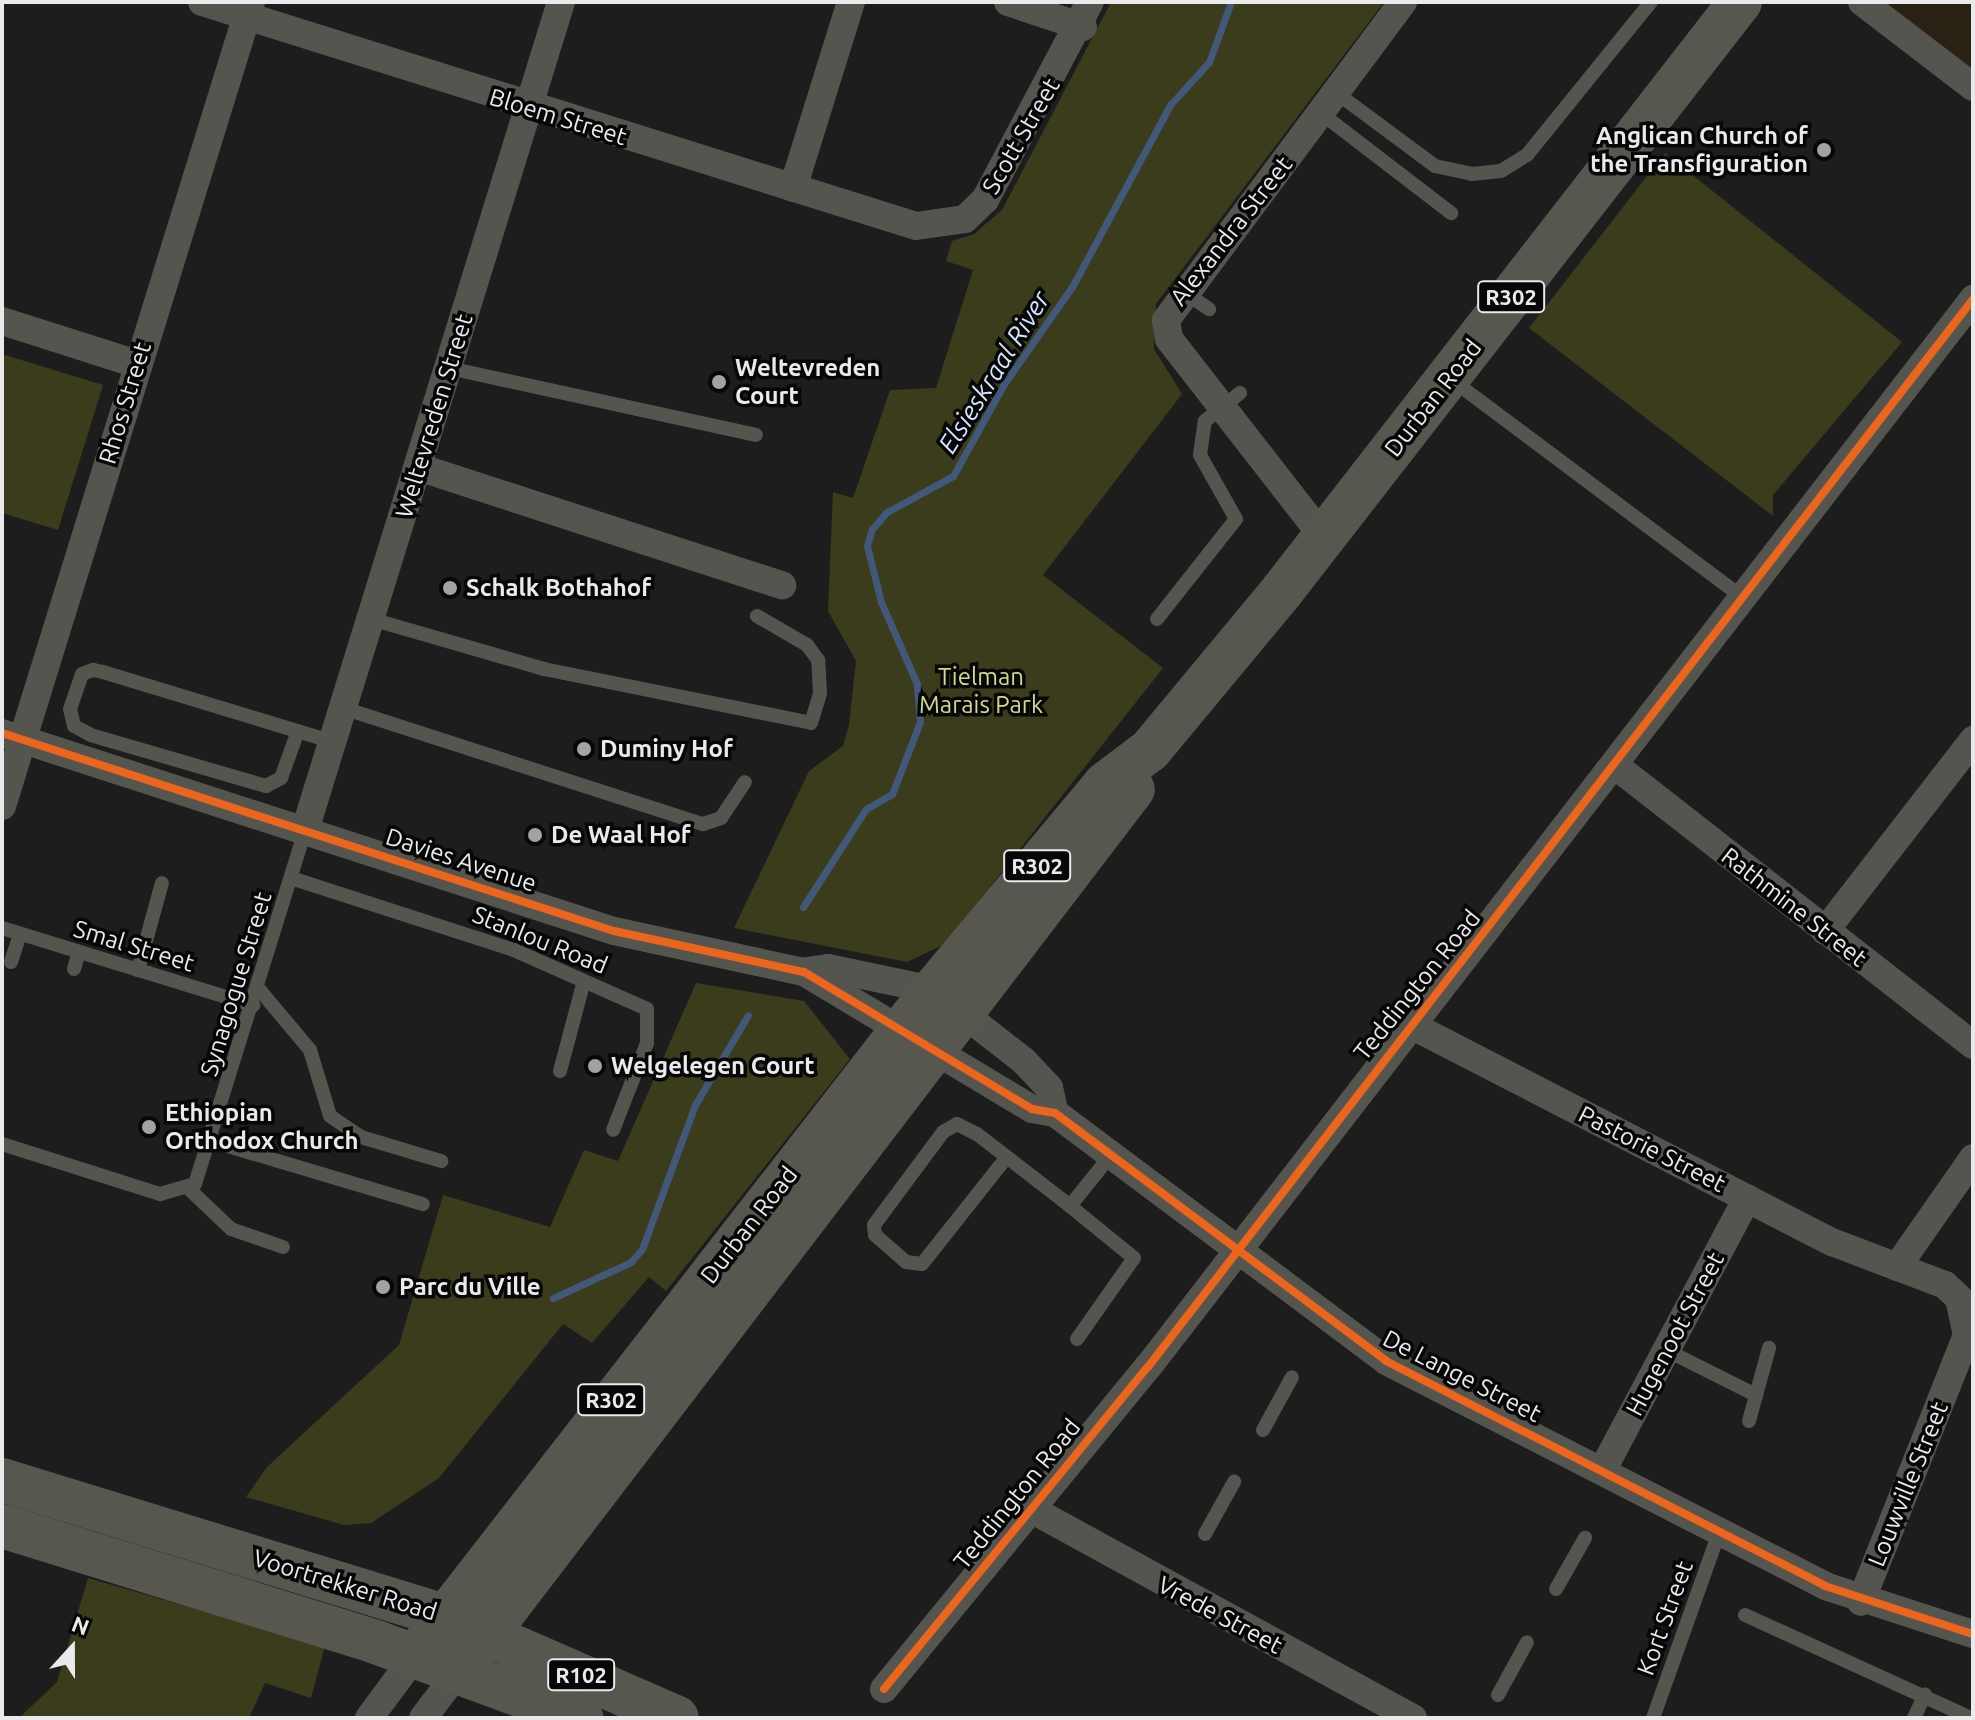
<!DOCTYPE html>
<style>
body{margin:0}
#map{position:relative;width:1975px;height:1720px;overflow:hidden;background:#1d1d1e;font-family:Ubuntu,sans-serif}
div>[style]{position:absolute}
.commercial>*{inset:0;background:#282114}
.green>*{inset:0;background:#3a3c1c}
.stream>*{height:7px;margin:-3.5px;padding:0 3.5px;transform-origin:3.5px;border-radius:3.5px;background:#41587a}
.lane>*{height:14px;margin:-7px;padding:0 7px;transform-origin:7px;border-radius:7px;background:#555550}
.street>*{height:28px;margin:-14px;padding:0 14px;transform-origin:14px;border-radius:14px;background:#555550}
.primary>*{height:44px;margin:-22px;padding:0 22px;transform-origin:22px;border-radius:22px;background:#575750}
.cycleway>*{height:8px;margin:-4px;padding:0 4px;transform-origin:4px;border-radius:4px;background:#eb651d}
.dots>*{width:22px;height:22px;translate:-50% -50%;box-sizing:border-box;border:4px solid #070708;border-radius:50%}
span{translate:-50% -50%;white-space:nowrap;text-align:center;line-height:1.15;-webkit-text-stroke:7px #070708;paint-order:stroke}
.shield-label span{padding:2px 6px;background:#070708;border:2px solid;border-radius:6px;-webkit-text-stroke-width:0}
.shield-label{font-size:22px;color:#eaeaec;font-weight:700}
.street-label{font-size:24px;color:#eaeaec}
.poi-label{font-size:24px;color:#eaeaec;font-weight:700}
.right{translate:-100% -50%;text-align:right}
.left{translate:0 -50%;text-align:left}
.park-label{font-size:24px;color:#d2d98d}
.water-label{font-size:26px;color:#d4e5fe;font-style:italic}
.frame{position:absolute;inset:0;border:4px solid #eaeaec;pointer-events:none}
.north{position:absolute;left:32px;top:1608px;width:80px;height:80px;-webkit-text-stroke:6px #070708;paint-order:stroke;rotate:21deg;font-size:22px;font-weight:700;line-height:32px;text-align:center;color:#eaeaec}
.north::after{content:'';display:block;margin:auto;width:28px;height:36px;background:#eaeaec;clip-path:polygon(50% 0,100% 100%,50% 72%,0 100%)}
</style>
<div id="map">
<div class="commercial">
<div style="clip-path:polygon(1867px 2px,1973px 2px,1973px 84px)"></div>
</div>
<div class="green">
<div style="clip-path:polygon(1111px 2px,1384px 2px,1156px 304px,1154px 349px,1182px 394px,1043px 575px,1163px 668px,945px 944px,907px 962px,734px 928px,809px 771px,843px 746px,849px 725px,856px 661px,828px 611px,833px 492px,853px 498px,890px 390px,936px 388px,973px 270px,946px 261px,952px 241px,974px 234px,1002px 210px)"></div>
<div style="clip-path:polygon(1665px 153px,1902px 342px,1773px 495px,1773px 516px,1529px 328px)"></div>
<div style="clip-path:polygon(2px 354px,103px 385px,58px 530px,2px 513px)"></div>
<div style="clip-path:polygon(696px 983px,804px 1001px,850px 1059px,666px 1291px,649px 1277px,592px 1343px,563px 1324px,439px 1478px,371px 1523px,344px 1525px,246px 1497px,267px 1467px,399px 1345px,443px 1195px,550px 1227px,584px 1150px,618px 1161px)"></div>
<div style="clip-path:polygon(88px 1578px,325px 1646px,311px 1698px,265px 1683px,249px 1718px,19px 1718px,57px 1682px)"></div>
</div>
<div class="stream">
<div style="left:803px;top:907px;width:117px;rotate:-57.3deg"></div>
<div style="left:866px;top:809px;width:30px;rotate:-30deg"></div>
<div style="left:892px;top:794px;width:77px;rotate:-68.7deg"></div>
<div style="left:920px;top:722px;width:38px;rotate:-95deg"></div>
<div style="left:917px;top:684px;width:90px;rotate:-113.7deg"></div>
<div style="left:881px;top:602px;width:58px;rotate:-104deg"></div>
<div style="left:867px;top:546px;width:18px;rotate:-74deg"></div>
<div style="left:872px;top:529px;width:23px;rotate:-49deg"></div>
<div style="left:887px;top:512px;width:75px;rotate:-28.6deg"></div>
<div style="left:953px;top:476px;width:105px;rotate:-61deg"></div>
<div style="left:1004px;top:384px;width:118px;rotate:-55deg"></div>
<div style="left:1072px;top:287px;width:207px;rotate:-61.7deg"></div>
<div style="left:1170px;top:105px;width:58px;rotate:-47.8deg"></div>
<div style="left:1209px;top:62px;width:64px;rotate:-69.9deg"></div>
<div style="left:553px;top:1298px;width:86px;rotate:-24.8deg"></div>
<div style="left:631px;top:1262px;width:17px;rotate:-50deg"></div>
<div style="left:642px;top:1249px;width:153px;rotate:-69.8deg"></div>
<div style="left:695px;top:1105px;width:104px;rotate:-59.5deg"></div>
</div>
<div class="lane">
<div style="left:1338px;top:94px;width:121px;rotate:36.6deg"></div>
<div style="left:1435px;top:166px;width:38px;rotate:12deg"></div>
<div style="left:1472px;top:174px;width:29px;rotate:-6deg"></div>
<div style="left:1501px;top:171px;width:31px;rotate:-32deg"></div>
<div style="left:1527px;top:155px;width:197px;rotate:-51deg"></div>
<div style="left:1322px;top:114px;width:163px;rotate:37.5deg"></div>
<div style="left:1183px;top:291px;width:32px;rotate:35deg"></div>
<div style="left:449px;top:368px;width:314px;rotate:12.3deg"></div>
<div style="left:1452px;top:380px;width:367px;rotate:36.8deg"></div>
<div style="left:371px;top:619px;width:180px;rotate:16.1deg"></div>
<div style="left:544px;top:669px;width:272px;rotate:11.4deg"></div>
<div style="left:811px;top:723px;width:31px;rotate:-73deg"></div>
<div style="left:820px;top:693px;width:33px;rotate:-93deg"></div>
<div style="left:818px;top:660px;width:19px;rotate:-126deg"></div>
<div style="left:807px;top:645px;width:58px;rotate:-149.9deg"></div>
<div style="left:1157px;top:619px;width:127px;rotate:-51.7deg"></div>
<div style="left:1236px;top:519px;width:73px;rotate:-119.4deg"></div>
<div style="left:1200px;top:455px;width:34px;rotate:-82deg"></div>
<div style="left:1205px;top:421px;width:45px;rotate:-38.7deg"></div>
<div style="left:343px;top:708px;width:378px;rotate:17.9deg"></div>
<div style="left:703px;top:824px;width:19px;rotate:-18deg"></div>
<div style="left:721px;top:818px;width:43px;rotate:-56.3deg"></div>
<div style="left:298px;top:731px;width:50px;rotate:109.9deg"></div>
<div style="left:281px;top:778px;width:17px;rotate:152deg"></div>
<div style="left:266px;top:786px;width:182px;rotate:-163.8deg"></div>
<div style="left:91px;top:735px;width:19px;rotate:-152deg"></div>
<div style="left:74px;top:726px;width:17px;rotate:-103deg"></div>
<div style="left:70px;top:709px;width:37px;rotate:-71deg"></div>
<div style="left:82px;top:674px;width:12px;rotate:-20deg"></div>
<div style="left:93px;top:670px;width:10px;rotate:11deg"></div>
<div style="left:103px;top:672px;width:240px;rotate:16.9deg"></div>
<div style="left:291px;top:878px;width:234px;rotate:17.9deg"></div>
<div style="left:514px;top:950px;width:145px;rotate:23.9deg"></div>
<div style="left:647px;top:1009px;width:34px;rotate:90deg"></div>
<div style="left:647px;top:1043px;width:93px;rotate:111.3deg"></div>
<div style="left:2px;top:928px;width:263px;rotate:17.1deg"></div>
<div style="left:11px;top:962px;width:29px;rotate:-72deg"></div>
<div style="left:74px;top:969px;width:18px;rotate:-74deg"></div>
<div style="left:138px;top:970px;width:90px;rotate:-74.6deg"></div>
<div style="left:258px;top:988px;width:81px;rotate:50deg"></div>
<div style="left:310px;top:1050px;width:69px;rotate:73.1deg"></div>
<div style="left:330px;top:1116px;width:37px;rotate:34deg"></div>
<div style="left:361px;top:1137px;width:84px;rotate:16.7deg"></div>
<div style="left:560px;top:1071px;width:93px;rotate:-75.1deg"></div>
<div style="left:211px;top:1141px;width:221px;rotate:16.6deg"></div>
<div style="left:2px;top:1144px;width:166px;rotate:17.6deg"></div>
<div style="left:160px;top:1194px;width:36px;rotate:-16deg"></div>
<div style="left:195px;top:1184px;width:371px;rotate:-72.7deg"></div>
<div style="left:1006px;top:1158px;width:135px;rotate:128.4deg"></div>
<div style="left:922px;top:1264px;width:16px;rotate:-173deg"></div>
<div style="left:906px;top:1262px;width:41px;rotate:-138.9deg"></div>
<div style="left:875px;top:1235px;width:10px;rotate:-96deg"></div>
<div style="left:874px;top:1225px;width:116px;rotate:-53.4deg"></div>
<div style="left:943px;top:1132px;width:16px;rotate:-30deg"></div>
<div style="left:957px;top:1124px;width:22px;rotate:27deg"></div>
<div style="left:977px;top:1134px;width:118px;rotate:37.7deg"></div>
<div style="left:1070px;top:1206px;width:64px;rotate:-51.3deg"></div>
<div style="left:189px;top:1189px;width:58px;rotate:43.6deg"></div>
<div style="left:231px;top:1229px;width:55px;rotate:19.1deg"></div>
<div style="left:1070px;top:1206px;width:82px;rotate:39.1deg"></div>
<div style="left:1134px;top:1258px;width:99px;rotate:125.1deg"></div>
<div style="left:1666px;top:1350px;width:101px;rotate:26.6deg"></div>
<div style="left:1749px;top:1421px;width:76px;rotate:-74.7deg"></div>
<div style="left:1263px;top:1430px;width:60px;rotate:-61.3deg"></div>
<div style="left:1205px;top:1534px;width:60px;rotate:-60.9deg"></div>
<div style="left:1556px;top:1589px;width:59px;rotate:-60.4deg"></div>
<div style="left:1745px;top:1615px;width:248px;rotate:24.5deg"></div>
<div style="left:1498px;top:1695px;width:60px;rotate:-61.3deg"></div>
<div style="left:1653px;top:1718px;width:196px;rotate:-70.4deg"></div>
<div style="left:1914px;top:1718px;width:26px;rotate:-65deg"></div>
</div>
<div class="street">
<div style="left:202px;top:2px;width:748px;rotate:17.42deg"></div>
<div style="left:916px;top:226px;width:49px;rotate:-8.1deg"></div>
<div style="left:965px;top:219px;width:28px;rotate:-44deg"></div>
<div style="left:985px;top:200px;width:224px;rotate:-62.1deg"></div>
<div style="left:1008px;top:2px;width:79px;rotate:18.4deg"></div>
<div style="left:1862px;top:2px;width:140px;rotate:37.4deg"></div>
<div style="left:793px;top:188px;width:195px;rotate:-72.7deg"></div>
<div style="left:2px;top:321px;width:142px;rotate:17.7deg"></div>
<div style="left:418px;top:467px;width:383px;rotate:18deg"></div>
<div style="left:1324px;top:538px;width:252px;rotate:-127.9deg"></div>
<div style="left:1169px;top:339px;width:19px;rotate:-99deg"></div>
<div style="left:1166px;top:320px;width:397px;rotate:-53.3deg"></div>
<div style="left:2px;top:733px;width:643px;rotate:17.93deg"></div>
<div style="left:614px;top:931px;width:194px;rotate:12.2deg"></div>
<div style="left:804px;top:972px;width:266px;rotate:31deg"></div>
<div style="left:1032px;top:1109px;width:23px;rotate:10deg"></div>
<div style="left:1055px;top:1113px;width:414px;rotate:36.8deg"></div>
<div style="left:1386px;top:1361px;width:493px;rotate:27.1deg"></div>
<div style="left:1825px;top:1586px;width:156px;rotate:18deg"></div>
<div style="left:1617px;top:767px;width:452px;rotate:38deg"></div>
<div style="left:2px;top:806px;width:842px;rotate:-72.79deg"></div>
<div style="left:305px;top:830px;width:867px;rotate:-72.82deg"></div>
<div style="left:1825px;top:931px;width:242px;rotate:-52.2deg"></div>
<div style="left:807px;top:971px;width:21px;rotate:-8deg"></div>
<div style="left:828px;top:968px;width:107px;rotate:11.8deg"></div>
<div style="left:933px;top:990px;width:115px;rotate:38deg"></div>
<div style="left:1024px;top:1061px;width:37px;rotate:47deg"></div>
<div style="left:1049px;top:1088px;width:26px;rotate:77deg"></div>
<div style="left:1411px;top:1025px;width:474px;rotate:27.3deg"></div>
<div style="left:1832px;top:1242px;width:121px;rotate:20.8deg"></div>
<div style="left:1945px;top:1285px;width:19px;rotate:43deg"></div>
<div style="left:1959px;top:1298px;width:38px;rotate:78deg"></div>
<div style="left:1967px;top:1335px;width:287px;rotate:111.7deg"></div>
<div style="left:1897px;top:1267px;width:133px;rotate:-55.1deg"></div>
<div style="left:1602px;top:1471px;width:309px;rotate:-62deg"></div>
<div style="left:1029px;top:1508px;width:438px;rotate:28.7deg"></div>
<div style="left:884px;top:1689px;width:416px;rotate:-50.7deg"></div>
<div style="left:1148px;top:1367px;width:1350px;rotate:-52.31deg"></div>
<div style="left:369px;top:1718px;width:77px;rotate:-53.4deg"></div>
<div style="left:423px;top:1718px;width:58px;rotate:-52.7deg"></div>
</div>
<div class="primary">
<div style="left:2px;top:1480px;width:462px;rotate:17.1deg"></div>
<div style="left:444px;top:1616px;width:254px;rotate:23.6deg"></div>
<div style="left:2px;top:1526px;width:392px;rotate:17.2deg"></div>
<div style="left:376px;top:1642px;width:219px;rotate:20.3deg"></div>
<div style="left:415px;top:1656px;width:844px;rotate:-52.13deg"></div>
<div style="left:933px;top:990px;width:268px;rotate:-50.1deg"></div>
<div style="left:1105px;top:784px;width:56px;rotate:-37.1deg"></div>
<div style="left:1150px;top:750px;width:207px;rotate:-50.3deg"></div>
<div style="left:1282px;top:591px;width:746px;rotate:-52.13deg"></div>
<div style="left:458px;top:1672px;width:1111px;rotate:-52.6deg"></div>
</div>
<div class="cycleway">
<div style="left:2px;top:733px;width:643px;rotate:17.93deg"></div>
<div style="left:614px;top:931px;width:194px;rotate:12.2deg"></div>
<div style="left:804px;top:972px;width:266px;rotate:31deg"></div>
<div style="left:1032px;top:1109px;width:23px;rotate:10deg"></div>
<div style="left:1055px;top:1113px;width:414px;rotate:36.8deg"></div>
<div style="left:1386px;top:1361px;width:493px;rotate:27.1deg"></div>
<div style="left:1825px;top:1586px;width:156px;rotate:18deg"></div>
<div style="left:884px;top:1689px;width:416px;rotate:-50.7deg"></div>
<div style="left:1148px;top:1367px;width:1350px;rotate:-52.31deg"></div>
</div>
<div class="dots">
<div style="left:1824px;top:150px;background:#a2a2a4"></div>
<div style="left:719px;top:382px;background:#a2a2a4"></div>
<div style="left:450px;top:588px;background:#a2a2a4"></div>
<div style="left:584px;top:749px;background:#a2a2a4"></div>
<div style="left:535px;top:835px;background:#a2a2a4"></div>
<div style="left:595px;top:1066px;background:#a2a2a4"></div>
<div style="left:149px;top:1127px;background:#a2a2a4"></div>
<div style="left:383px;top:1287px;background:#a2a2a4"></div>
</div>
<div class="shield-label">
<span style="left:1511px;top:297px">R302</span>
<span style="left:1037px;top:866px">R302</span>
<span style="left:611px;top:1400px">R302</span>
<span style="left:581px;top:1675px">R102</span>
</div>
<div class="street-label">
<span style="left:558px;top:117px;rotate:17deg">Bloem Street</span>
<span style="left:1021px;top:136px;rotate:-60deg">Scott Street</span>
<span style="left:1231px;top:231px;rotate:-52deg">Alexandra Street</span>
<span style="left:1433px;top:398px;rotate:-52deg">Durban Road</span>
<span style="left:125px;top:403px;rotate:-73deg">Rhos Street</span>
<span style="left:434px;top:416px;rotate:-73deg">Weltevreden Street</span>
<span style="left:461px;top:860px;rotate:18deg">Davies Avenue</span>
<span style="left:1794px;top:907px;rotate:38deg">Rathmine Street</span>
<span style="left:540px;top:940px;rotate:22deg">Stanlou Road</span>
<span style="left:134px;top:946px;rotate:17deg">Smal Street</span>
<span style="left:236px;top:984px;rotate:-73deg">Synagogue Street</span>
<span style="left:1417px;top:985px;rotate:-51deg">Teddington Road</span>
<span style="left:1652px;top:1149px;rotate:27deg">Pastorie Street</span>
<span style="left:749px;top:1225px;rotate:-52deg">Durban Road</span>
<span style="left:1675px;top:1334px;rotate:-62deg">Hugenoot Street</span>
<span style="left:1462px;top:1376px;rotate:27deg">De Lange Street</span>
<span style="left:1908px;top:1484px;rotate:-68deg">Louwville Street</span>
<span style="left:1017px;top:1494px;rotate:-51deg">Teddington Road</span>
<span style="left:345px;top:1585px;rotate:17deg">Voortrekker Road</span>
<span style="left:1220px;top:1615px;rotate:28deg">Vrede Street</span>
<span style="left:1665px;top:1618px;rotate:-70deg">Kort Street</span>
</div>
<div class="poi-label">
<span class="right" style="left:1808px;top:150px">Anglican Church of<br>the Transfiguration</span>
<span class="left" style="left:735px;top:382px">Weltevreden<br>Court</span>
<span class="left" style="left:466px;top:588px">Schalk Bothahof</span>
<span class="left" style="left:600px;top:749px">Duminy Hof</span>
<span class="left" style="left:551px;top:835px">De Waal Hof</span>
<span class="left" style="left:611px;top:1066px">Welgelegen Court</span>
<span class="left" style="left:165px;top:1127px">Ethiopian<br>Orthodox Church</span>
<span class="left" style="left:399px;top:1287px">Parc du Ville</span>
</div>
<div class="park-label">
<span style="left:981px;top:691px">Tielman<br>Marais Park</span>
</div>
<div class="water-label">
<span style="left:994px;top:372px;rotate:-58deg">Elsieskraal River</span>
</div>
<div class="frame"></div>
<div class="north">N</div>
</div>
